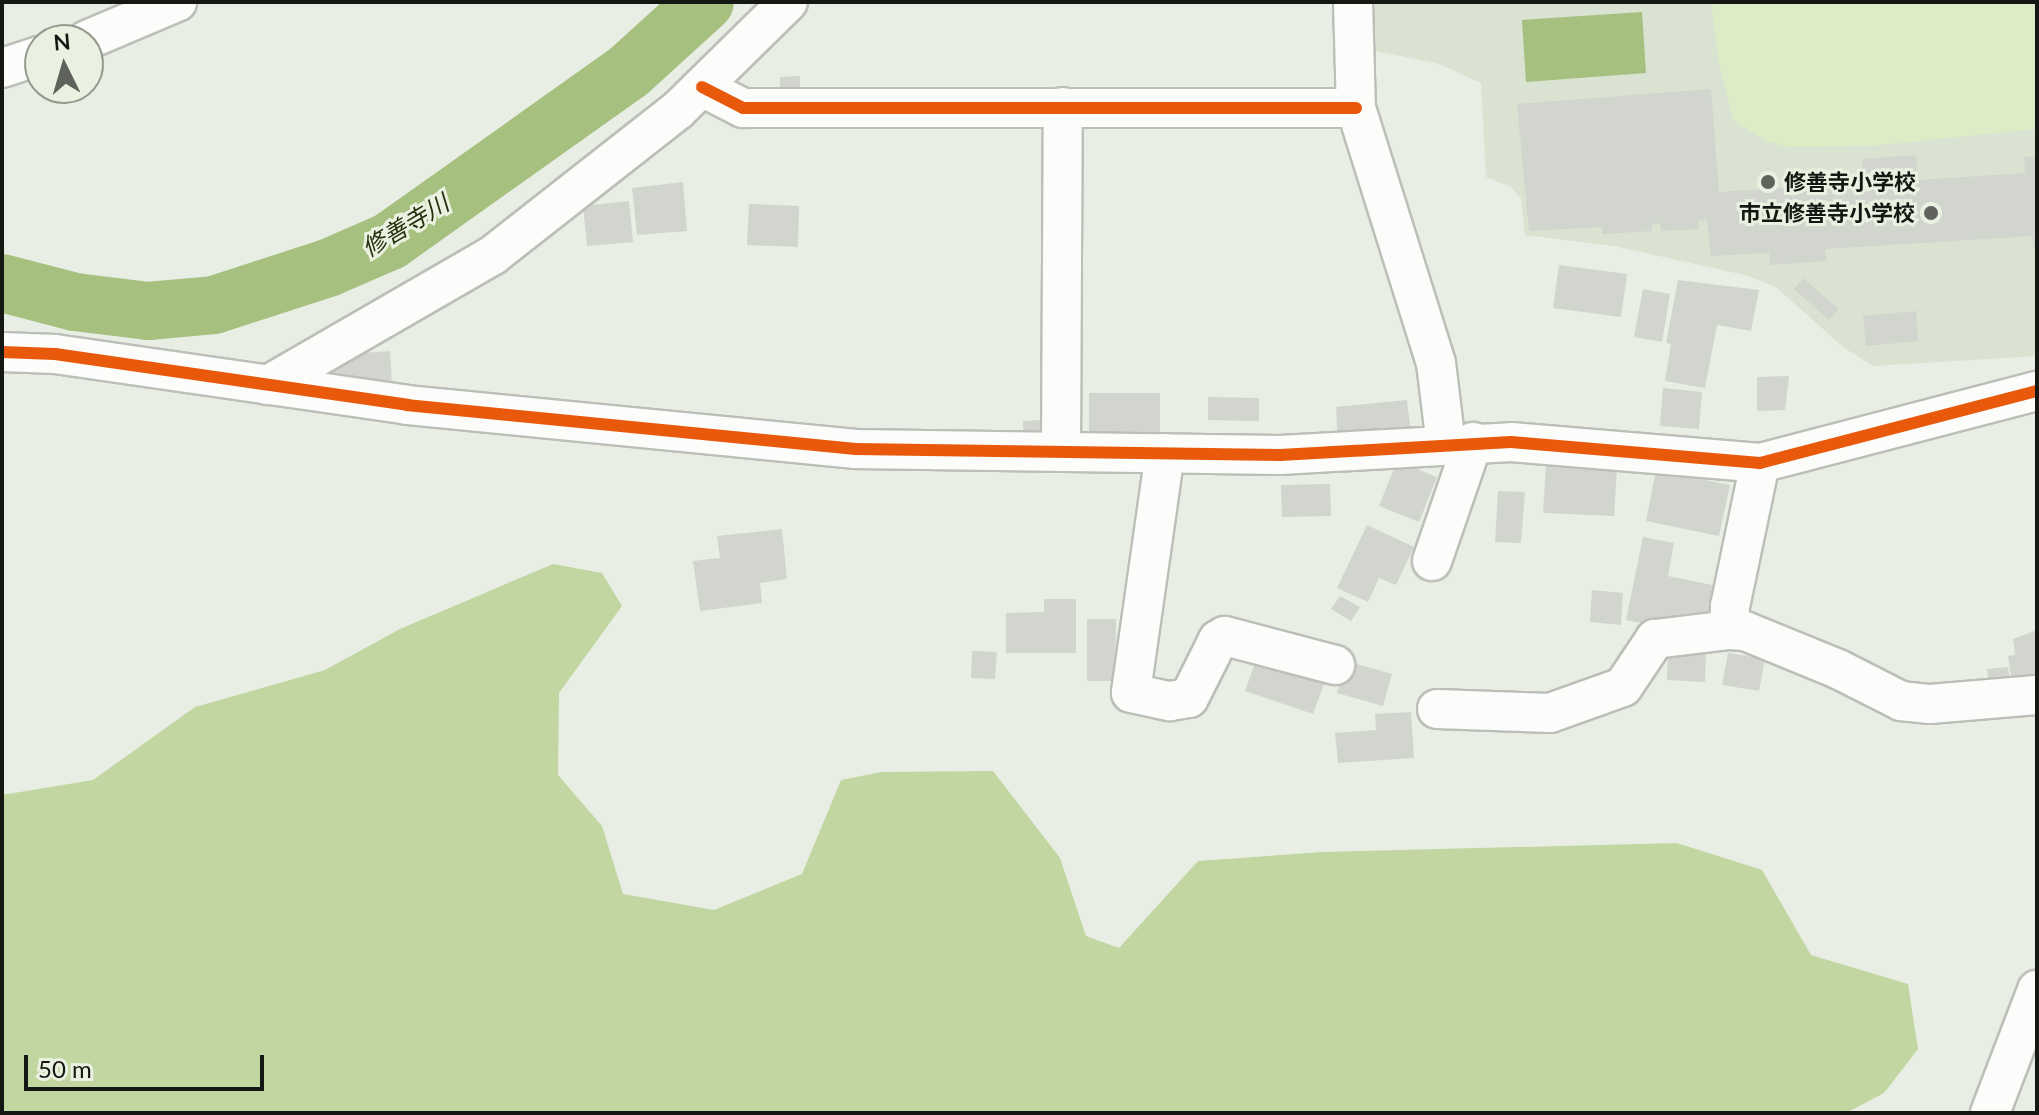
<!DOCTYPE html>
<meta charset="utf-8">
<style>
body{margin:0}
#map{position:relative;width:2039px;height:1115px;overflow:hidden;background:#e9eee4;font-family:Lato,"Noto Sans JP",sans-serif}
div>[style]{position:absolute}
.built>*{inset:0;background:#dae2d1}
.green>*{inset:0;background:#dcecc7}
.forest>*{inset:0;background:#c1d6a1}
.water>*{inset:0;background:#a6c080}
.river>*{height:58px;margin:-29px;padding:0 29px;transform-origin:29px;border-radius:29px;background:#a6c080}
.building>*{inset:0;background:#d1d5cd}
.roads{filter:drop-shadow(2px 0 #bcbfb8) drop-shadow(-2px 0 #bcbfb8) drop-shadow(0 2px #bcbfb8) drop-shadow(0 -2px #bcbfb8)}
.minor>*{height:38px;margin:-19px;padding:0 19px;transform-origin:19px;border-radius:19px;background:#fcfcfb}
.cycleway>*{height:12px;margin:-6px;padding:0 6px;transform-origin:6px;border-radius:6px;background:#e8590c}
.dots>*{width:22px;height:22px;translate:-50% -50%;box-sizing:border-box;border:4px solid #eaf1e1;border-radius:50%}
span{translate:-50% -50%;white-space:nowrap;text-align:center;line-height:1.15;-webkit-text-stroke:6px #eaf1e1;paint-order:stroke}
.poi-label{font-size:22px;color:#151812;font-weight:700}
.left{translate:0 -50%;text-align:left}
.right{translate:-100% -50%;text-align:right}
.water-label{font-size:24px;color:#24310d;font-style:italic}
.frame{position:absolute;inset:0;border:4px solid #151812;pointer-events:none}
.north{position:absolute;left:24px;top:24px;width:80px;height:80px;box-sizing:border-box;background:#eaf1e1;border:2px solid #959a8e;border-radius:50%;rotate:355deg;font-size:22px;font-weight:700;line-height:32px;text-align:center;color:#151812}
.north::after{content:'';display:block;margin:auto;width:28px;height:36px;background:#5f635c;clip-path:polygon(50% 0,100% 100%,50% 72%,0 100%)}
.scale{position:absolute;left:24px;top:1055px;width:240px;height:36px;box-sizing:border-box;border:4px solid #151812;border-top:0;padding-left:10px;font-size:24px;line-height:28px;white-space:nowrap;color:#151812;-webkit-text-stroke:6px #eaf1e1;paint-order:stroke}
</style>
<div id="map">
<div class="built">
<div style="clip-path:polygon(1366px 2px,2037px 2px,2037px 356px,1873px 366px,1843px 347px,1777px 288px,1749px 276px,1614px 246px,1525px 235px,1521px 198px,1511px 187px,1486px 177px,1481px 83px,1439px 64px,1376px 51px)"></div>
</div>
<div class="green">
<div style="clip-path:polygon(1711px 2px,2037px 2px,2037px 129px,1870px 146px,1786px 147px,1768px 141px,1734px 122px,1719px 63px)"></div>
</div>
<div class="forest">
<div style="clip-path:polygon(553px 564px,602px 573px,622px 606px,559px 693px,558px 775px,602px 826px,623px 894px,714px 910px,802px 874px,841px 780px,881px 772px,993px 771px,1060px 858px,1086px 936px,1119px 948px,1198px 861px,1322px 852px,1677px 843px,1762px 870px,1811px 955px,1908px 984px,1918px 1049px,1884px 1093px,1846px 1113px,2px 1113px,2px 795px,93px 780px,195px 707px,325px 670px,400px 629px)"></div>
</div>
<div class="water">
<div style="clip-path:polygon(1642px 12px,1646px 73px,1526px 82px,1522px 20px)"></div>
</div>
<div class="river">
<div style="left:2px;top:283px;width:75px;rotate:14.6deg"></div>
<div style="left:75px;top:302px;width:74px;rotate:7deg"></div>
<div style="left:148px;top:311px;width:66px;rotate:-5.2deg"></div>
<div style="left:214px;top:305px;width:120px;rotate:-18deg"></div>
<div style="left:328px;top:268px;width:68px;rotate:-23.5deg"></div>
<div style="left:390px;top:241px;width:292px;rotate:-35.4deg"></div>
<div style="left:628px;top:72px;width:104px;rotate:-42.3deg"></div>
</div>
<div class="building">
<div style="clip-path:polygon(800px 76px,800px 93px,780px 94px,780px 77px)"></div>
<div style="clip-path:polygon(1711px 89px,1719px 192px,1863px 183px,1862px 159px,1916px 155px,1918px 180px,2025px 173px,2024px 157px,2037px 156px,2037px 263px,2032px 236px,1825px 249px,1826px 261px,1770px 265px,1769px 253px,1711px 256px,1707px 220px,1698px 221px,1699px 229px,1661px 231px,1660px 223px,1652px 224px,1652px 231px,1602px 234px,1602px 227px,1529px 231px,1517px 104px)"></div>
<div style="clip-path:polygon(683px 182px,687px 231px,637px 235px,632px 188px)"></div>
<div style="clip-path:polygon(629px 201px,633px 242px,587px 246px,583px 206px)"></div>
<div style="clip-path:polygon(749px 204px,799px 206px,798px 247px,747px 245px)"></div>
<div style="clip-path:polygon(1559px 265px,1627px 274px,1621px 317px,1553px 308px)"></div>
<div style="clip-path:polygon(1803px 278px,1839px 309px,1829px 320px,1794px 289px)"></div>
<div style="clip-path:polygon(1678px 280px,1759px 290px,1751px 331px,1717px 325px,1705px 388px,1665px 381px,1671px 344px,1666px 343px)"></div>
<div style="clip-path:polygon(1643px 289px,1670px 294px,1662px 342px,1634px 337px)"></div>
<div style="clip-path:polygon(1916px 311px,1918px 341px,1866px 346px,1863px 316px)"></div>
<div style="clip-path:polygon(390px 351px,392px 385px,335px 388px,333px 355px)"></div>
<div style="clip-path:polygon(1789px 376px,1785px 410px,1757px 411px,1757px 377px)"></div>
<div style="clip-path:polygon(1663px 388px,1702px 392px,1699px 429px,1660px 426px)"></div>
<div style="clip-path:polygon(1089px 393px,1160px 393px,1160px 437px,1089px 437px)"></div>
<div style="clip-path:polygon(1208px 397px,1259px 398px,1259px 421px,1208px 420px)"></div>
<div style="clip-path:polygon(1407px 400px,1411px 434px,1338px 441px,1336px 407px)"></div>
<div style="clip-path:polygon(1041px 420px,1042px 445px,1024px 446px,1023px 421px)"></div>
<div style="clip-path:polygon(1397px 461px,1437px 477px,1419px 522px,1379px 506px)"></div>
<div style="clip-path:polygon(1546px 465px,1617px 468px,1614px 516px,1543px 513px)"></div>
<div style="clip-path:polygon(1656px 470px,1730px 485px,1719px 536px,1646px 521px)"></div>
<div style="clip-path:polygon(1330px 484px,1331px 516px,1282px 517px,1281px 485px)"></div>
<div style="clip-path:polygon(1498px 491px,1525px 492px,1521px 543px,1495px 542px)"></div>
<div style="clip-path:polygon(1367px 525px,1414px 547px,1396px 585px,1379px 578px,1368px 602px,1337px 588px)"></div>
<div style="clip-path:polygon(782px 529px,787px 579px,760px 583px,762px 603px,700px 611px,693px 561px,720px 558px,717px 536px)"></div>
<div style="clip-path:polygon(1643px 537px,1674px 543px,1668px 576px,1722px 587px,1713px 628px,1657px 617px,1656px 626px,1626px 620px)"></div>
<div style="clip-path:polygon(1592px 590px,1623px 593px,1621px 625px,1590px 622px)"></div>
<div style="clip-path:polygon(1340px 596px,1360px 607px,1351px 621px,1331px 609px)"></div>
<div style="clip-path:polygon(1044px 599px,1076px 599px,1076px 653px,1006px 653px,1006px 613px,1044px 612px)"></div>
<div style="clip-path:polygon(1087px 619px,1116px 619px,1115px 681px,1087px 681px)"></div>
<div style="clip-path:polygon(2037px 630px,2037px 687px,2013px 691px,2008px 656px,2015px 655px,2013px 639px)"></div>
<div style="clip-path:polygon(1679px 647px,1706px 649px,1705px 682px,1667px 680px,1668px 655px,1679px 656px)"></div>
<div style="clip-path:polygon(1260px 649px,1328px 673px,1313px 714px,1245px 691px)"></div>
<div style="clip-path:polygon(972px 651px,997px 652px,995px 679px,971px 678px)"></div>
<div style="clip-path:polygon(1728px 653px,1765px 659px,1759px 691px,1722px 685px)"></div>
<div style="clip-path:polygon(1346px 661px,1392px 674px,1383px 706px,1337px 693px)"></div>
<div style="clip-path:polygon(2008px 667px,2011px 691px,1990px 693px,1987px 669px)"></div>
<div style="clip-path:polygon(1411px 712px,1414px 758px,1338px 763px,1335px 733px,1376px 730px,1375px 714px)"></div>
</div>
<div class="roads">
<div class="minor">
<div style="left:1353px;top:2px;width:106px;rotate:88.4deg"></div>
<div style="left:1356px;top:108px;width:267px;rotate:72.6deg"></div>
<div style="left:1436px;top:363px;width:82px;rotate:83deg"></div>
<div style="left:87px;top:40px;width:98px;rotate:-22.9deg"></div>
<div style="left:2px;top:68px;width:40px;rotate:-18deg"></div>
<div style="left:702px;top:87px;width:46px;rotate:27.1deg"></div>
<div style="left:743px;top:108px;width:613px"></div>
<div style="left:2px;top:352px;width:53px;rotate:2.2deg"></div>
<div style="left:55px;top:354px;width:356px;rotate:8.2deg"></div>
<div style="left:407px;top:405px;width:450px;rotate:5.6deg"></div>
<div style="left:855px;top:449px;width:425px;rotate:0.8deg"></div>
<div style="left:1280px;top:455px;width:231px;rotate:-3.2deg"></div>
<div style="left:1511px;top:442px;width:250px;rotate:4.8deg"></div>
<div style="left:1760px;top:463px;width:286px;rotate:-14.6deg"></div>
<div style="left:268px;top:385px;width:260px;rotate:-30deg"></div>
<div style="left:493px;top:255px;width:235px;rotate:-38.1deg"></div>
<div style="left:678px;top:110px;width:154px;rotate:-44.5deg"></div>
<div style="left:1061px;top:452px;width:345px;rotate:-89.7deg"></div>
<div style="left:1165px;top:453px;width:242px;rotate:98.1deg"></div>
<div style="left:1131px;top:693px;width:40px;rotate:12deg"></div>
<div style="left:1170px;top:701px;width:19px;rotate:-9deg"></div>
<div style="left:1189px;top:698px;width:65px;rotate:-63.4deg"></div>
<div style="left:1218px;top:640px;width:8px;rotate:-30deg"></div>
<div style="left:1225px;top:636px;width:114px;rotate:14.8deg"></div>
<div style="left:1760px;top:463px;width:146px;rotate:101.8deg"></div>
<div style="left:1730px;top:606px;width:24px;rotate:92deg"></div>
<div style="left:1729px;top:630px;width:16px;rotate:4deg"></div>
<div style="left:1745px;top:631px;width:100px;rotate:22.2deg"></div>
<div style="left:1838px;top:669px;width:71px;rotate:26.9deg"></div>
<div style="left:1901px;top:701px;width:29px;rotate:6deg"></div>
<div style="left:1930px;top:704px;width:107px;rotate:-4.8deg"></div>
<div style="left:1432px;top:561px;width:126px;rotate:-71deg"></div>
<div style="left:1437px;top:709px;width:113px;rotate:2deg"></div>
<div style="left:1550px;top:713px;width:77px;rotate:-19.6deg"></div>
<div style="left:1623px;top:687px;width:58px;rotate:-56.3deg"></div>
<div style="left:1655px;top:639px;width:75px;rotate:-6.9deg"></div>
<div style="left:1990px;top:1113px;width:132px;rotate:-69.1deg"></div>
</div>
</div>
<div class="cycleway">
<div style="left:702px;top:87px;width:46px;rotate:27.1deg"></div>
<div style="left:743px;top:108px;width:613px"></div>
<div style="left:2px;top:352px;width:53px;rotate:2.2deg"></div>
<div style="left:55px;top:354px;width:356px;rotate:8.2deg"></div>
<div style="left:407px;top:405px;width:450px;rotate:5.6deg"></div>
<div style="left:855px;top:449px;width:425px;rotate:0.8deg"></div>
<div style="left:1280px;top:455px;width:231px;rotate:-3.2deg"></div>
<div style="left:1511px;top:442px;width:250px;rotate:4.8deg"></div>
<div style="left:1760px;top:463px;width:286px;rotate:-14.6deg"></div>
</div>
<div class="dots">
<div style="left:1768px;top:182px;background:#5f635c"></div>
<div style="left:1931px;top:213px;background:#5f635c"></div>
</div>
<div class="poi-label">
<span class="left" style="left:1784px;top:182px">修善寺小学校</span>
<span class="right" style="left:1915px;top:213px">市立修善寺小学校</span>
</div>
<div class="water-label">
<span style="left:405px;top:225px;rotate:-31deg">修善寺川</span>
</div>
<div class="frame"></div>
<div class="north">N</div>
<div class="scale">50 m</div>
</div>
